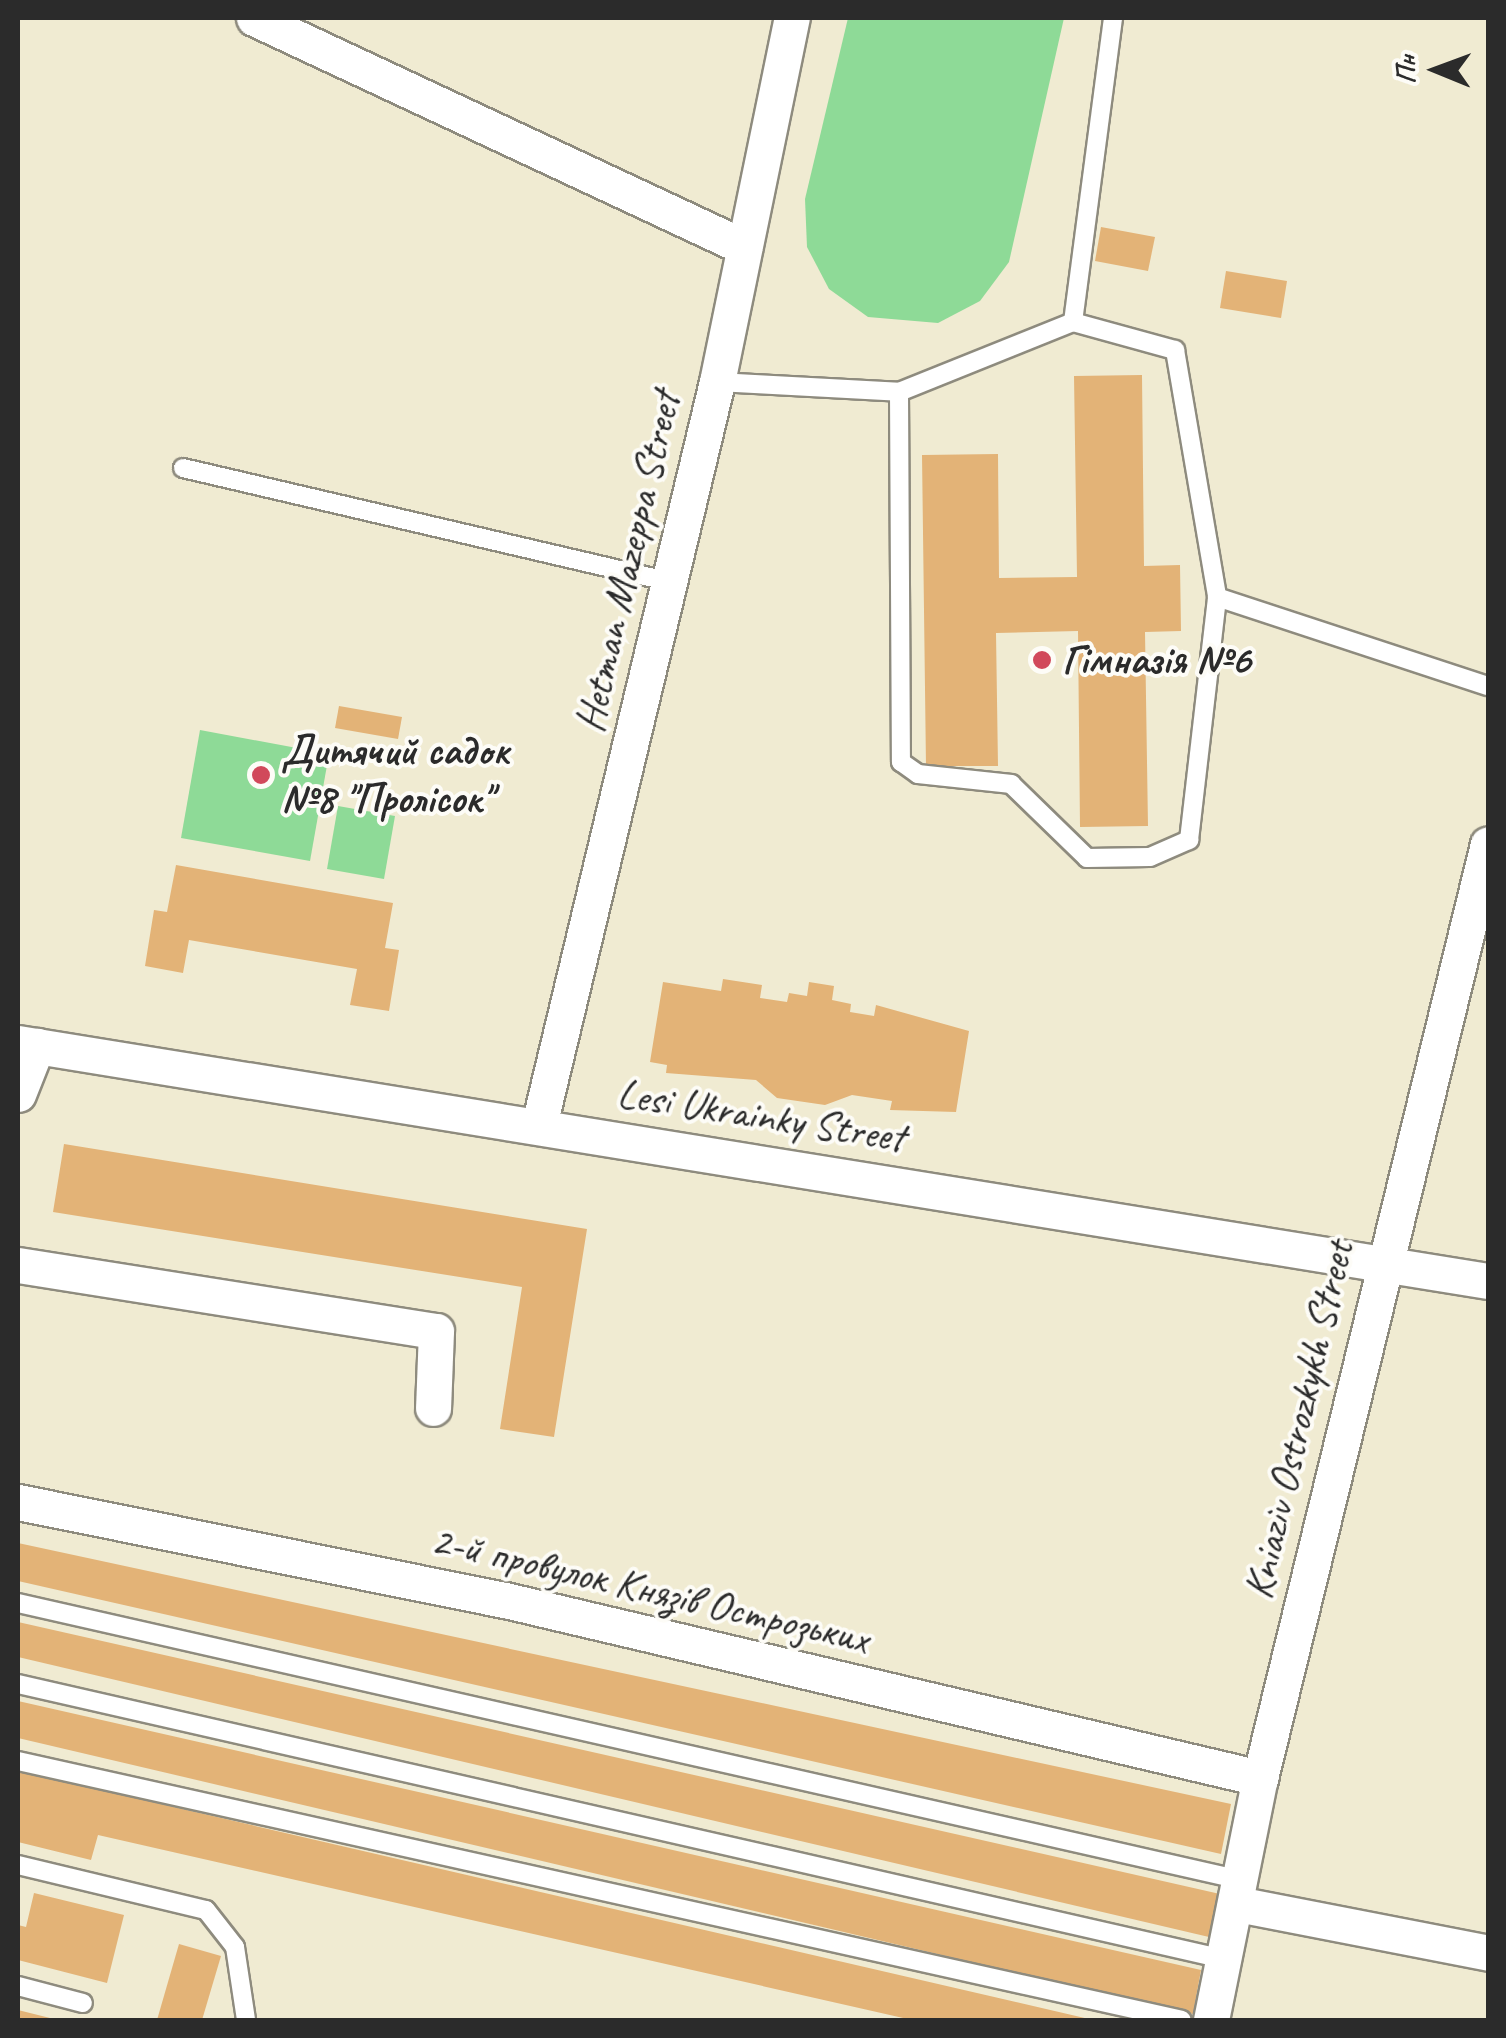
<!DOCTYPE html>
<meta charset="utf-8">
<style>
body{margin:0}
#map{position:relative;width:1506px;height:2038px;overflow:hidden;background:#f0ebd2;font-family:Caveat,sans-serif}
div>[style]{position:absolute}
.green>*{inset:0;background:#8eda97}
.building>*{inset:0;background:#e3b377}
.roads{filter:drop-shadow(2px 0 #8e8b7e) drop-shadow(-2px 0 #8e8b7e) drop-shadow(0 2px #8e8b7e) drop-shadow(0 -2px #8e8b7e)}
.service>*{height:18px;margin:-9px;padding:0 9px;transform-origin:9px;border-radius:9px;background:#fff}
.minor>*{height:35px;margin:-17.5px;padding:0 17.5px;transform-origin:17.5px;border-radius:17.5px;background:#fff}
.dots>*{width:28px;height:28px;translate:-50% -50%;box-sizing:border-box;border:5px solid #fdfcf7;border-radius:50%}
span{translate:-50% -50%;white-space:nowrap;text-align:center;line-height:1.15;-webkit-text-stroke:8px #fdfcf7;paint-order:stroke}
.street-label{font-size:42px;color:#2b2b2b}
.poi-label{font-size:42px;color:#2b2b2b;font-weight:700}
.left{translate:0 -50%;text-align:left}
.frame{position:absolute;inset:0;border:20px solid #2b2b2b;pointer-events:none}
.north{position:absolute;left:1386px;top:20px;width:100px;height:100px;-webkit-text-stroke:8px #fdfcf7;paint-order:stroke;rotate:271deg;font-size:28px;font-weight:700;line-height:40px;text-align:center;color:#2b2b2b}
.north::after{content:'';display:block;margin:auto;width:35px;height:45px;background:#2b2b2b;clip-path:polygon(50% 0,100% 100%,50% 72%,0 100%)}
</style>
<div id="map">
<div class="green">
<div style="clip-path:polygon(848px 18px,1064px 18px,1009px 262px,980px 301px,938px 323px,868px 317px,829px 289px,807px 247px,805px 199px)"></div>
<div style="clip-path:polygon(200px 730px,329px 754px,310px 861px,181px 838px)"></div>
<div style="clip-path:polygon(338px 806px,395px 816px,384px 879px,327px 869px)"></div>
</div>
<div class="building">
<div style="clip-path:polygon(1101px 227px,1155px 237px,1148px 271px,1095px 261px)"></div>
<div style="clip-path:polygon(1226px 271px,1287px 281px,1281px 318px,1220px 308px)"></div>
<div style="clip-path:polygon(1142px 375px,1144px 566px,1180px 565px,1181px 631px,1145px 632px,1148px 826px,1080px 827px,1078px 631px,996px 633px,998px 766px,926px 766px,922px 455px,998px 454px,999px 578px,1077px 577px,1074px 376px)"></div>
<div style="clip-path:polygon(339px 706px,402px 717px,398px 739px,335px 728px)"></div>
<div style="clip-path:polygon(176px 865px,393px 903px,385px 948px,399px 950px,389px 1011px,350px 1005px,357px 969px,189px 940px,183px 973px,145px 966px,154px 910px,167px 912px)"></div>
<div style="clip-path:polygon(723px 979px,762px 985px,760px 998px,787px 1002px,789px 993px,807px 996px,809px 982px,834px 986px,832px 1000px,851px 1004px,850px 1012px,874px 1016px,876px 1005px,969px 1031px,956px 1112px,890px 1110px,892px 1101px,852px 1095px,825px 1105px,777px 1098px,756px 1080px,666px 1073px,667px 1065px,650px 1062px,663px 982px,721px 991px)"></div>
<div style="clip-path:polygon(64px 1144px,587px 1229px,554px 1437px,500px 1429px,522px 1287px,53px 1212px)"></div>
<div style="clip-path:polygon(18px 1543px,1231px 1804px,1221px 1854px,18px 1581px)"></div>
<div style="clip-path:polygon(18px 1622px,1220px 1894px,1209px 1937px,18px 1657px)"></div>
<div style="clip-path:polygon(18px 1701px,1201px 1970px,1193px 2014px,18px 1738px)"></div>
<div style="clip-path:polygon(18px 1771px,1089px 2019px,1089px 2020px,912px 2020px,98px 1835px,91px 1860px,18px 1842px)"></div>
<div style="clip-path:polygon(34px 1893px,124px 1915px,107px 1983px,18px 1960px,18px 1925px,26px 1927px)"></div>
<div style="clip-path:polygon(179px 1944px,221px 1956px,202px 2020px,157px 2020px)"></div>
<div style="clip-path:polygon(18px 2010px,54px 2019px,53px 2020px,18px 2020px)"></div>
</div>
<div class="roads">
<div class="service">
<div style="left:1073px;top:322px;width:106px;rotate:15.4deg"></div>
<div style="left:1175px;top:350px;width:251px;rotate:80.3deg"></div>
<div style="left:1217px;top:597px;width:285px;rotate:18.2deg"></div>
<div style="left:717px;top:382px;width:182px;rotate:3.1deg"></div>
<div style="left:899px;top:392px;width:188px;rotate:-21.9deg"></div>
<div style="left:1073px;top:322px;width:307px;rotate:-82.5deg"></div>
<div style="left:899px;top:392px;width:370px;rotate:89.7deg"></div>
<div style="left:901px;top:762px;width:21px;rotate:35deg"></div>
<div style="left:918px;top:774px;width:94px;rotate:6.1deg"></div>
<div style="left:1011px;top:784px;width:106px;rotate:44.2deg"></div>
<div style="left:1087px;top:858px;width:63px;rotate:-0.9deg"></div>
<div style="left:1150px;top:857px;width:43px;rotate:-23.6deg"></div>
<div style="left:1189px;top:840px;width:245px;rotate:-83.4deg"></div>
<div style="left:183px;top:468px;width:501px;rotate:13.15deg"></div>
<div style="left:18px;top:1603px;width:1254px;rotate:12.76deg"></div>
<div style="left:18px;top:1684px;width:1237px;rotate:12.85deg"></div>
<div style="left:18px;top:1761px;width:1192px;rotate:12.54deg"></div>
<div style="left:18px;top:1865px;width:193px;rotate:13.5deg"></div>
<div style="left:206px;top:1910px;width:47px;rotate:51.9deg"></div>
<div style="left:235px;top:1947px;width:74px;rotate:81.4deg"></div>
<div style="left:18px;top:1986px;width:67px;rotate:14.7deg"></div>
</div>
<div class="minor">
<div style="left:254px;top:18px;width:541px;rotate:25.05deg"></div>
<div style="left:18px;top:1043px;width:1489px;rotate:9.2deg"></div>
<div style="left:18px;top:1094px;width:52px;rotate:-68.4deg"></div>
<div style="left:539px;top:1125px;width:764px;rotate:-76.53deg"></div>
<div style="left:717px;top:382px;width:372px;rotate:-78.4deg"></div>
<div style="left:18px;top:1265px;width:423px;rotate:9deg"></div>
<div style="left:436px;top:1331px;width:77px;rotate:92.2deg"></div>
<div style="left:18px;top:1502px;width:497px;rotate:11.4deg"></div>
<div style="left:505px;top:1600px;width:776px;rotate:13.27deg"></div>
<div style="left:1237px;top:1904px;width:256px;rotate:11deg"></div>
<div style="left:1211px;top:2020px;width:247px;rotate:-78.6deg"></div>
<div style="left:1260px;top:1778px;width:961px;rotate:-76.28deg"></div>
</div>
</div>
<div class="dots">
<div style="left:1042px;top:660px;background:#d1495b"></div>
<div style="left:261px;top:775px;background:#d1495b"></div>
</div>
<div class="street-label">
<span style="left:628px;top:562px;rotate:-77deg">Hetman Mazeppa Street</span>
<span style="left:761px;top:1116px;rotate:9deg">Lesi Ukrainky Street</span>
<span style="left:1299px;top:1420px;rotate:-77deg">Kniaziv Ostrozkykh Street</span>
<span style="left:650px;top:1590px;rotate:13deg">2-й провулок Князів Острозьких</span>
</div>
<div class="poi-label">
<span class="left" style="left:1062px;top:660px">Гімназія №6</span>
<span class="left" style="left:281px;top:775px">Дитячий садок<br>№8 "Пролісок"</span>
</div>
<div class="frame"></div>
<div class="north">Пн</div>
</div>
